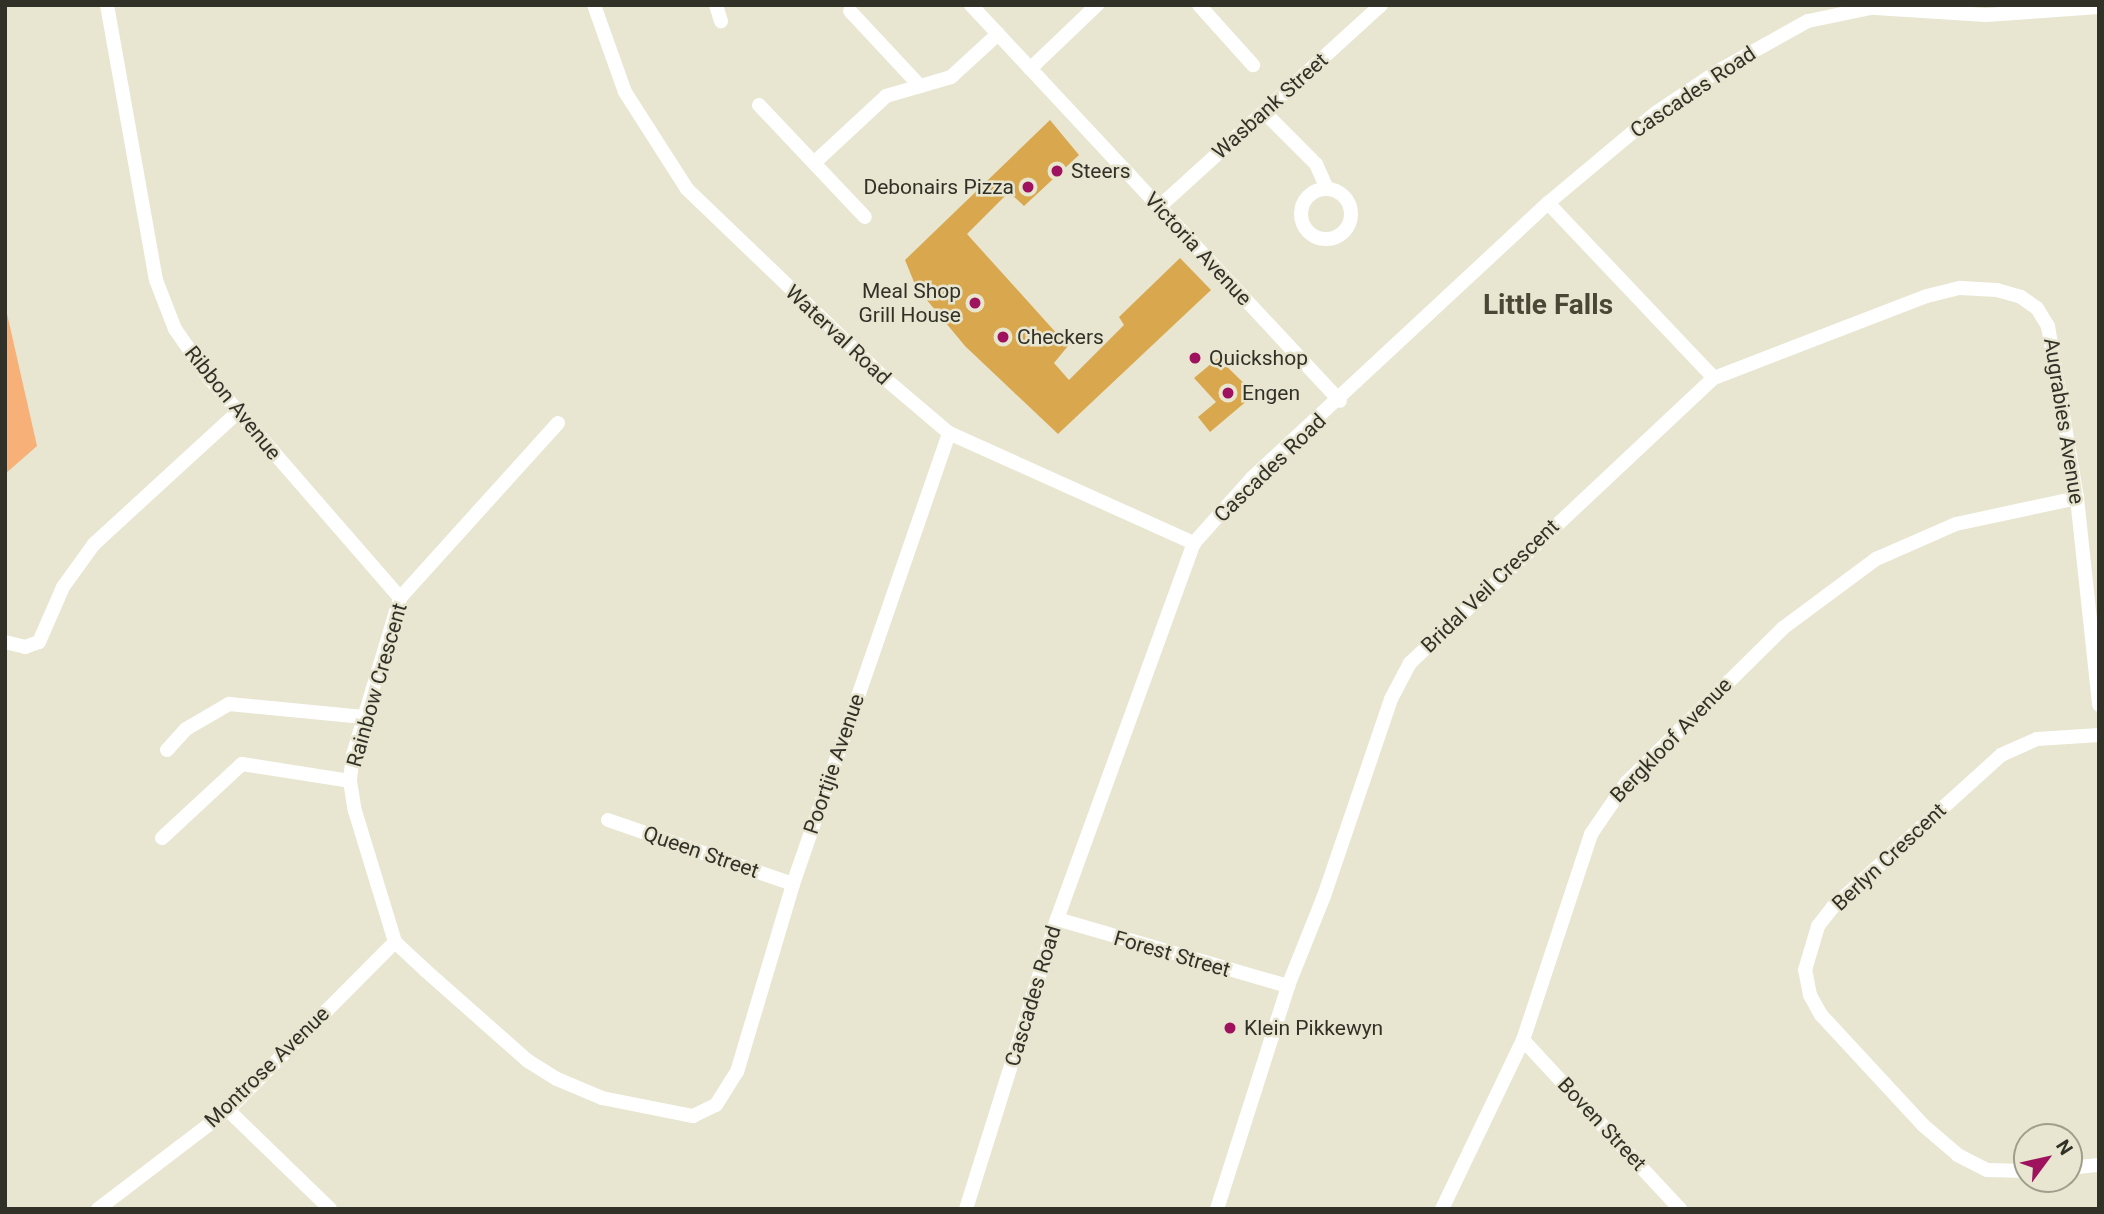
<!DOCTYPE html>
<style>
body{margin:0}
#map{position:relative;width:2104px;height:1214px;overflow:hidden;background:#e8e6d0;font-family:Roboto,sans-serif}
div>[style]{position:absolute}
.green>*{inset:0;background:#f7b077}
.building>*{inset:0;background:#d9a84e}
.street>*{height:14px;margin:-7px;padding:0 7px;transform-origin:7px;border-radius:7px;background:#fff}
.street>.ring{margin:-7px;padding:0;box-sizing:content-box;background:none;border:14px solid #fff;border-radius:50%}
.dots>*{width:19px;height:19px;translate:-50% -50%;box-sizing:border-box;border:4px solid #e8e6d0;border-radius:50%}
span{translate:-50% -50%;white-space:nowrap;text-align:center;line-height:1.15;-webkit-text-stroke:5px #e8e6d0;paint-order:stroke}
.street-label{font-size:21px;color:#323128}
.poi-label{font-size:21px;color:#323128}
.left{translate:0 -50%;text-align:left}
.right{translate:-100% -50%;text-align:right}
.district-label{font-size:28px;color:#494735;font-weight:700}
.frame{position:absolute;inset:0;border:7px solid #323128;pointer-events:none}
.north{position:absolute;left:2013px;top:1123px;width:70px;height:70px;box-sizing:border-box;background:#e8e6d0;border:2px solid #9f9e8d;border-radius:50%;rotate:57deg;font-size:19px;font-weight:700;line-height:28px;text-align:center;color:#323128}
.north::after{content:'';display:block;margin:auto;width:24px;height:32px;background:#9f135e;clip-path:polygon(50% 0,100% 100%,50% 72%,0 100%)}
</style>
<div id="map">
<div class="green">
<div style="clip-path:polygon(5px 305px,37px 446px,5px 474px)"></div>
</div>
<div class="building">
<div style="clip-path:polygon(1050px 120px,1079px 155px,1024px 206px,1009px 192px,967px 234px,1068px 346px,1054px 363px,1069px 380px,1124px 325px,1119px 317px,1180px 258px,1211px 290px,1058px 434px,965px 346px,916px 287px,905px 260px)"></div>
<div style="clip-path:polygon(1218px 358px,1255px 394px,1210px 432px,1198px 417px,1216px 402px,1194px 378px)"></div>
</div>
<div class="street">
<div style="left:107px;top:5px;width:279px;rotate:79.9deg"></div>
<div style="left:156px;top:280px;width:53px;rotate:68.8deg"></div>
<div style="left:175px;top:329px;width:60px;rotate:55.2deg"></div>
<div style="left:209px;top:378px;width:291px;rotate:49deg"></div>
<div style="left:594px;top:5px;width:92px;rotate:70.4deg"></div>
<div style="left:625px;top:92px;width:115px;rotate:57.4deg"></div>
<div style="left:687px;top:189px;width:272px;rotate:43.8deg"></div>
<div style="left:883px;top:377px;width:87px;rotate:40.3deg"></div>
<div style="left:949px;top:433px;width:269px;rotate:24.2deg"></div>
<div style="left:716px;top:5px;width:17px;rotate:73deg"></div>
<div style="left:971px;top:5px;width:541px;rotate:47.02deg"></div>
<div style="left:1199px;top:5px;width:81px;rotate:48deg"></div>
<div style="left:1875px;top:8px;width:111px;rotate:3.6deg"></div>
<div style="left:1986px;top:15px;width:113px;rotate:-4deg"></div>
<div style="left:850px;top:11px;width:103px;rotate:47deg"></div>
<div style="left:1030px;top:69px;width:93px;rotate:-43.7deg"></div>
<div style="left:759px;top:105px;width:154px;rotate:46.6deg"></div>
<div style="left:1264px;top:112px;width:74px;rotate:45deg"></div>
<div style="left:1316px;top:164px;width:27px;rotate:66deg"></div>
<div style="left:814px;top:163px;width:98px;rotate:-42.9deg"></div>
<div style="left:886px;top:96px;width:68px;rotate:-16.3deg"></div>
<div style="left:951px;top:77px;width:64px;rotate:-42.5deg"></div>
<div class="ring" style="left:1301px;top:189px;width:36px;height:36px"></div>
<div style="left:1548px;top:203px;width:241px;rotate:46.5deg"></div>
<div style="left:1159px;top:207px;width:300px;rotate:-42.3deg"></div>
<div style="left:558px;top:423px;width:236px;rotate:132.1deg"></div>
<div style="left:400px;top:598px;width:164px;rotate:106.7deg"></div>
<div style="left:353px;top:755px;width:26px;rotate:97deg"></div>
<div style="left:350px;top:781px;width:30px;rotate:81deg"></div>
<div style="left:355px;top:811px;width:137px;rotate:73deg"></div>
<div style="left:395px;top:942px;width:41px;rotate:43deg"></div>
<div style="left:425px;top:970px;width:137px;rotate:41.5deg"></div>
<div style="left:528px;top:1061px;width:34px;rotate:32deg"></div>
<div style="left:557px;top:1079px;width:49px;rotate:22.9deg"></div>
<div style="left:602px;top:1098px;width:93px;rotate:11.2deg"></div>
<div style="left:693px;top:1116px;width:25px;rotate:-26deg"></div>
<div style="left:716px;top:1105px;width:39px;rotate:-58deg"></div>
<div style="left:737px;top:1072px;width:196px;rotate:-73.4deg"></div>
<div style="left:793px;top:884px;width:477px;rotate:-70.9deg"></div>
<div style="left:5px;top:642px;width:21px;rotate:14deg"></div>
<div style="left:25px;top:647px;width:15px;rotate:-20deg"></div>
<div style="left:39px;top:642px;width:60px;rotate:-66.4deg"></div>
<div style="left:63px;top:587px;width:53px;rotate:-54.2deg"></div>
<div style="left:94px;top:544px;width:195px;rotate:-42.5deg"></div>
<div style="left:167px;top:750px;width:28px;rotate:-48deg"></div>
<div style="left:186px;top:729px;width:50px;rotate:-30.2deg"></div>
<div style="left:229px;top:704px;width:135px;rotate:5.5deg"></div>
<div style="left:608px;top:820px;width:196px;rotate:19.1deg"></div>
<div style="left:162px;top:838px;width:109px;rotate:-42.8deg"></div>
<div style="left:242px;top:764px;width:109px;rotate:8.9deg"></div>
<div style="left:1057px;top:919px;width:241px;rotate:16.2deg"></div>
<div style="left:1523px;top:1040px;width:231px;rotate:47.1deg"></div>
<div style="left:228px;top:1110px;width:142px;rotate:44.1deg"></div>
<div style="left:2069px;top:1168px;width:30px;rotate:-6deg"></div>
<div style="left:2027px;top:1171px;width:40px;rotate:-178.6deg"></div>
<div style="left:1987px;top:1170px;width:33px;rotate:-153deg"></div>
<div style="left:1958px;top:1155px;width:46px;rotate:-139.4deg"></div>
<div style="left:1923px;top:1125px;width:150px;rotate:-132.8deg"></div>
<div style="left:1821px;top:1015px;width:23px;rotate:-119deg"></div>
<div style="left:1810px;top:995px;width:25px;rotate:-101deg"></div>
<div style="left:1805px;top:970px;width:46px;rotate:-73.5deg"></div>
<div style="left:1818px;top:926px;width:24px;rotate:-52deg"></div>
<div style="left:1833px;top:907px;width:227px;rotate:-42.1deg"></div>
<div style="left:2001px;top:755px;width:39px;rotate:-24deg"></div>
<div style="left:2037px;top:739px;width:62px;rotate:-3.7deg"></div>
<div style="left:98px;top:1209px;width:163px;rotate:-37.3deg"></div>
<div style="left:228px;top:1110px;width:237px;rotate:-45.2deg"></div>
<div style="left:966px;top:1209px;width:304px;rotate:-72.6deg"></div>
<div style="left:1057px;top:919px;width:400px;rotate:-70deg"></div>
<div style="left:1194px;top:543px;width:87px;rotate:-48.3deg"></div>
<div style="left:1252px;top:478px;width:404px;rotate:-42.9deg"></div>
<div style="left:1548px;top:203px;width:142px;rotate:-39.9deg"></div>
<div style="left:1657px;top:112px;width:73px;rotate:-33.9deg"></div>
<div style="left:1718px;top:71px;width:103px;rotate:-29.1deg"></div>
<div style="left:1808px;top:21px;width:79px;rotate:-11.7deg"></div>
<div style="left:1217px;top:1209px;width:234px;rotate:-72.3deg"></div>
<div style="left:1288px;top:986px;width:97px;rotate:-68.2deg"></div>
<div style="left:1324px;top:896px;width:208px;rotate:-71.2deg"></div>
<div style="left:1391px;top:699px;width:41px;rotate:-62.2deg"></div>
<div style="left:1410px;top:663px;width:417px;rotate:-43.2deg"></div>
<div style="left:1714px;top:378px;width:228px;rotate:-21.1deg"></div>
<div style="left:1927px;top:296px;width:34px;rotate:-14deg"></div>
<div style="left:1960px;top:288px;width:37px;rotate:3deg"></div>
<div style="left:1997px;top:290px;width:25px;rotate:16deg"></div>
<div style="left:2021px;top:297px;width:19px;rotate:35deg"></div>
<div style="left:2037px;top:308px;width:21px;rotate:59deg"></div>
<div style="left:2048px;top:326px;width:174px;rotate:80.4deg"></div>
<div style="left:2077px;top:498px;width:208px;rotate:83.9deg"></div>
<div style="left:1442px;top:1209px;width:187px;rotate:-64.4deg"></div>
<div style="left:1523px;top:1040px;width:217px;rotate:-71.7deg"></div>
<div style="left:1591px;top:834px;width:62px;rotate:-55.5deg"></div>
<div style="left:1626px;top:783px;width:221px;rotate:-44.6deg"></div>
<div style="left:1783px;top:628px;width:116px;rotate:-36.6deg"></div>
<div style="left:1876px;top:559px;width:87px;rotate:-23.6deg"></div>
<div style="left:1956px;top:524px;width:124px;rotate:-12.1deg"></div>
</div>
<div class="dots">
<div style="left:1057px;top:171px;background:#9f135e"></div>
<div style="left:1028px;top:187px;background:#9f135e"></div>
<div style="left:975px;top:303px;background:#9f135e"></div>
<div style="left:1003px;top:337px;background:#9f135e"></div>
<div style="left:1195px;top:358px;background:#9f135e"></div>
<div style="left:1228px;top:393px;background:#9f135e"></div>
<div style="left:1230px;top:1028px;background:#9f135e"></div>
</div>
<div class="street-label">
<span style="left:1693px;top:92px;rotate:-34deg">Cascades Road</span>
<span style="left:1270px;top:106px;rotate:-42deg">Wasbank Street</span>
<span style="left:1198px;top:249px;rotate:47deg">Victoria Avenue</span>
<span style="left:838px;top:335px;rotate:43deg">Waterval Road</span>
<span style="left:233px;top:403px;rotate:51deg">Ribbon Avenue</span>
<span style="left:2064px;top:421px;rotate:81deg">Augrabies Avenue</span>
<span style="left:1270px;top:468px;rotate:-44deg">Cascades Road</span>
<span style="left:1490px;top:586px;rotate:-44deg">Bridal Veil Crescent</span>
<span style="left:377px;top:685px;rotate:-74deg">Rainbow Crescent</span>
<span style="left:1671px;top:740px;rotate:-46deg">Bergkloof Avenue</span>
<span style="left:834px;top:764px;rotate:-71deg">Poortjie Avenue</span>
<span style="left:701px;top:852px;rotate:19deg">Queen Street</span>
<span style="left:1889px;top:857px;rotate:-43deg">Berlyn Crescent</span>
<span style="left:1172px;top:954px;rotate:16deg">Forest Street</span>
<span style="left:1033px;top:996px;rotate:-73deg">Cascades Road</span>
<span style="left:267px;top:1067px;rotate:-44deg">Montrose Avenue</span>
<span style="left:1602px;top:1124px;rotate:47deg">Boven Street</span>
</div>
<div class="poi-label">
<span class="left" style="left:1071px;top:171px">Steers</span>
<span class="right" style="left:1014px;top:187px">Debonairs Pizza</span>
<span class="right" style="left:961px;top:303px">Meal Shop<br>Grill House</span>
<span class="left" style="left:1017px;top:337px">Checkers</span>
<span class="left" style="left:1209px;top:358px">Quickshop</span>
<span class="left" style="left:1242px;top:393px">Engen</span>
<span class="left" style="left:1244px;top:1028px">Klein Pikkewyn</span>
</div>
<div class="district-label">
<span style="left:1548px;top:305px">Little Falls</span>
</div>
<div class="frame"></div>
<div class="north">N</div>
</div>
